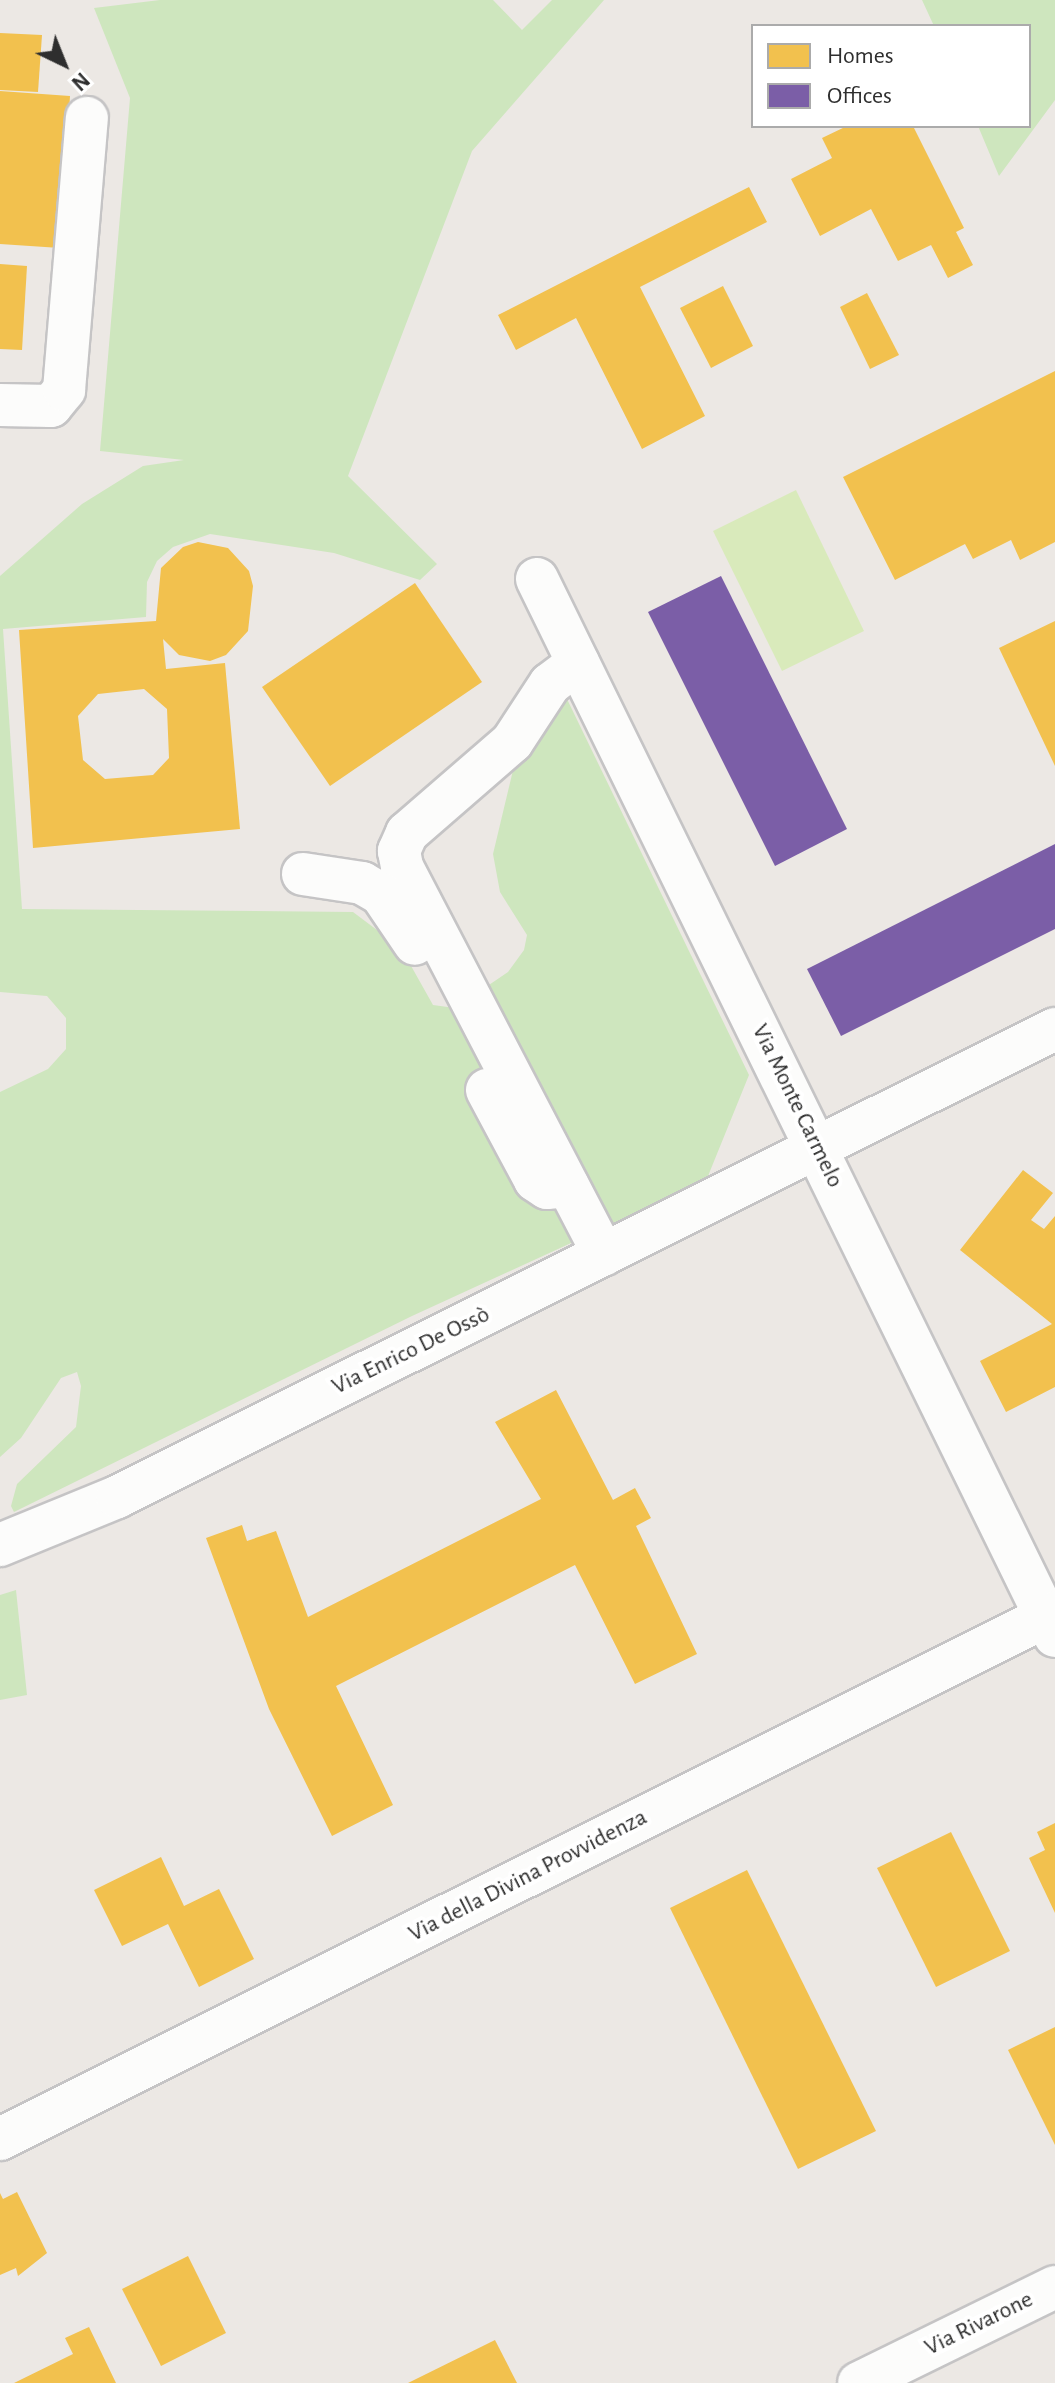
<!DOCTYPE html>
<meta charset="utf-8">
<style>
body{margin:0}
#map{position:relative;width:1055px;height:2383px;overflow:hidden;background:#ece8e4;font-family:"Alegreya Sans",sans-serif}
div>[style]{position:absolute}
.green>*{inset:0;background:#cee6be}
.pitch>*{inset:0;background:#d9eabb}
.homes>*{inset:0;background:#f2c14e}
.offices>*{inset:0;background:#7b5ea7}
.roads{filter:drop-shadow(2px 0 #c5c4c5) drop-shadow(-2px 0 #c5c4c5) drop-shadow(0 2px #c5c4c5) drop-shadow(0 -2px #c5c4c5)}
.minor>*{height:42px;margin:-21px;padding:0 21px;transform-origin:21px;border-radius:21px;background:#fcfcfb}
span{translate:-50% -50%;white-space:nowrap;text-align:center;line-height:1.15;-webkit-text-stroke:8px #fff;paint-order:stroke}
.street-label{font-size:24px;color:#2e2e2e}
.legend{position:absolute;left:751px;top:24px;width:280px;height:104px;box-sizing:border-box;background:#fff;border:2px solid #ababab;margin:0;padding:10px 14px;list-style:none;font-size:24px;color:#2e2e2e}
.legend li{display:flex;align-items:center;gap:16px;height:40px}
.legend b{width:40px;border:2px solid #ababab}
.north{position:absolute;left:24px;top:24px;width:80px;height:80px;-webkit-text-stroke:6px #fff;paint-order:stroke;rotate:137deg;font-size:22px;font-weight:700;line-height:32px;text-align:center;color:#2e2e2e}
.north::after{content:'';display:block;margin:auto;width:28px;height:36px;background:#2e2e2e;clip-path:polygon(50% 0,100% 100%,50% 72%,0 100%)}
</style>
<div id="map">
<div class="green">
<div style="clip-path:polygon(160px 0,493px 0,522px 30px,552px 0,604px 0,472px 151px,348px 476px,437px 564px,420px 580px,334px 553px,210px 534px,173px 547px,157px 561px,147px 582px,146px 617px,3px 629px,22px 909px,353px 912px,401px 948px,433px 1005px,455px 1008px,508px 972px,524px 950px,527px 935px,500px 892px,493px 854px,514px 766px,566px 697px,749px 1075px,706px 1181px,412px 1316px,14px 1512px,11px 1506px,17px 1484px,76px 1427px,81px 1386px,77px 1372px,61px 1378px,21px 1438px,0 1457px,0 1092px,48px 1069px,66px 1049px,66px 1018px,47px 996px,0 992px,0 576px,82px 504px,143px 466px,184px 460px,100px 451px,130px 98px,94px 8px)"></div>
<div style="clip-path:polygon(922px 0,1055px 0,1055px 100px,999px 176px,978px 126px,1029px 126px,1029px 26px,934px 26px)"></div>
<div style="clip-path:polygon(16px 1590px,27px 1695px,0 1700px,0 1595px)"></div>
</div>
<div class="pitch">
<div style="clip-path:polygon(796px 490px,864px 631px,782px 671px,713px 531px)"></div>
</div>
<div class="homes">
<div style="clip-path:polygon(0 33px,42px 35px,38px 92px,0 90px)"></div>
<div style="clip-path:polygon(0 91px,70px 96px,60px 248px,0 244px)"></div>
<div style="clip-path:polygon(847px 126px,913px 126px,964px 228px,956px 232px,973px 265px,948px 278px,931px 245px,898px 261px,871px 209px,820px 236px,791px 179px,832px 158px,822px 138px)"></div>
<div style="clip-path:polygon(749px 187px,767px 222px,640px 287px,705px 416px,642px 449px,576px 318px,516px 350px,498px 315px)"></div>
<div style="clip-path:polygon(0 264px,27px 266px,22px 350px,0 349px)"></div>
<div style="clip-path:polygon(723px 286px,753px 346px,711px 368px,680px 308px)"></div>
<div style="clip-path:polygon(867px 293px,899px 355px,870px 369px,840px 307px)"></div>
<div style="clip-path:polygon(1055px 371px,1055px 542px,1020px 560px,1011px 540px,973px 559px,965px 544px,895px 580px,843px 477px)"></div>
<div style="clip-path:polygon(evenodd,198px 542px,228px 548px,249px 571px,253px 586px,248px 631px,226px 655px,210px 661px,179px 655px,163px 639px,166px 669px,225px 663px,240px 829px,33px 848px,19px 630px,156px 621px,161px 568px,183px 547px,198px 542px,144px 689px,167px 709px,169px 758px,153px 775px,105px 779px,83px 760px,78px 716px,98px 694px,144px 689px)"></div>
<div style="clip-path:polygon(415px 583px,482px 682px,330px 786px,262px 687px)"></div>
<div style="clip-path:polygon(1055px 621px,1055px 766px,999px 648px)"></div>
<div style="clip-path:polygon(1023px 1170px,1053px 1193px,1031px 1220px,1044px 1229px,1055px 1216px,1055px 1387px,1006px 1412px,980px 1361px,1052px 1324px,960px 1250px)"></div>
<div style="clip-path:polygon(556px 1390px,613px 1500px,635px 1488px,651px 1518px,636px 1526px,697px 1654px,635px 1684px,575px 1565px,336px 1686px,393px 1805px,332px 1836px,269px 1709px,206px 1538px,242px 1525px,247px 1541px,276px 1531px,308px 1617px,541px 1499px,495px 1422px)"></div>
<div style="clip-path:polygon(1055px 1823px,1055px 1913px,1029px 1858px,1045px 1850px,1037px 1832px)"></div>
<div style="clip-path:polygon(951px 1832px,1010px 1951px,936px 1987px,877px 1868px)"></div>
<div style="clip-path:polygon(161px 1857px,184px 1906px,219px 1889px,254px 1959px,199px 1987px,168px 1924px,122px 1946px,94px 1890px)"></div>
<div style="clip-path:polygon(747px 1870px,876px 2131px,798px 2169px,670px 1908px)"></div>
<div style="clip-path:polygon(1055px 2027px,1055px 2145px,1008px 2050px)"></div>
<div style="clip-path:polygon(17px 2192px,47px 2253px,18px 2276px,16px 2268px,0 2275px,0 2193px,3px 2199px)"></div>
<div style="clip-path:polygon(188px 2256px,226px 2333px,161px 2366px,122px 2289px)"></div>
<div style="clip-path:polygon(89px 2327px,116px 2383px,14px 2383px,73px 2354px,65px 2338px)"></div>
<div style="clip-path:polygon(495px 2340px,517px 2383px,408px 2383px)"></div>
</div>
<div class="offices">
<div style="clip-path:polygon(721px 576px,847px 829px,775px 866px,648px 612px)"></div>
<div style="clip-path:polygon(1055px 844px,1055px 929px,841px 1036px,807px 969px)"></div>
</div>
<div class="roads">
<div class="minor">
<div style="left:0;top:405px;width:51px;rotate:1.1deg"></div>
<div style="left:51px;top:406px;width:21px;rotate:-51deg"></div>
<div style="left:64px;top:390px;width:273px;rotate:-85.2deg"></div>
<div style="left:537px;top:579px;width:1177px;rotate:63.89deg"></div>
<div style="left:578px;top:663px;width:35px;rotate:143deg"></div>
<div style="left:550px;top:684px;width:69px;rotate:123.2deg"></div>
<div style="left:512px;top:742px;width:139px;rotate:139.1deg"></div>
<div style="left:407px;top:833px;width:20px;rotate:114deg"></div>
<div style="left:399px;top:851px;width:16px;rotate:79deg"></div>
<div style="left:402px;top:867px;width:437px;rotate:62.5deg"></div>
<div style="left:303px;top:874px;width:60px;rotate:8.7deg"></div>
<div style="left:362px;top:883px;width:22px;rotate:30deg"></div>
<div style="left:381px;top:894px;width:60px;rotate:55.8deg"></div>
<div style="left:487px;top:1090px;width:102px;rotate:61.9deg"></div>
<div style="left:535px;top:1180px;width:14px;rotate:34deg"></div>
<div style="left:547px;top:1188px;width:21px;rotate:-5deg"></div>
<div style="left:0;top:1545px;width:126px;rotate:-22.3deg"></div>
<div style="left:117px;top:1497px;width:1048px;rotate:-26.52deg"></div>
<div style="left:0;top:2139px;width:1179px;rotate:-26.54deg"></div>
<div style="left:859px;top:2383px;width:218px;rotate:-26.1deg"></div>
</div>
</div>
<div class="street-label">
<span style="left:797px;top:1106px;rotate:64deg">Via Monte Carmelo</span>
<span style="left:411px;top:1351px;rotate:-26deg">Via Enrico De Ossò</span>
<span style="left:528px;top:1876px;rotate:-27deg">Via della Divina Provvidenza</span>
<span style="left:979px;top:2324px;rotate:-26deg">Via Rivarone</span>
</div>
<ul class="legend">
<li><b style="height:22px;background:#f2c14e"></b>Homes</li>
<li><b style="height:22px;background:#7b5ea7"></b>Offices</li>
</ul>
<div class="north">N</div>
</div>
